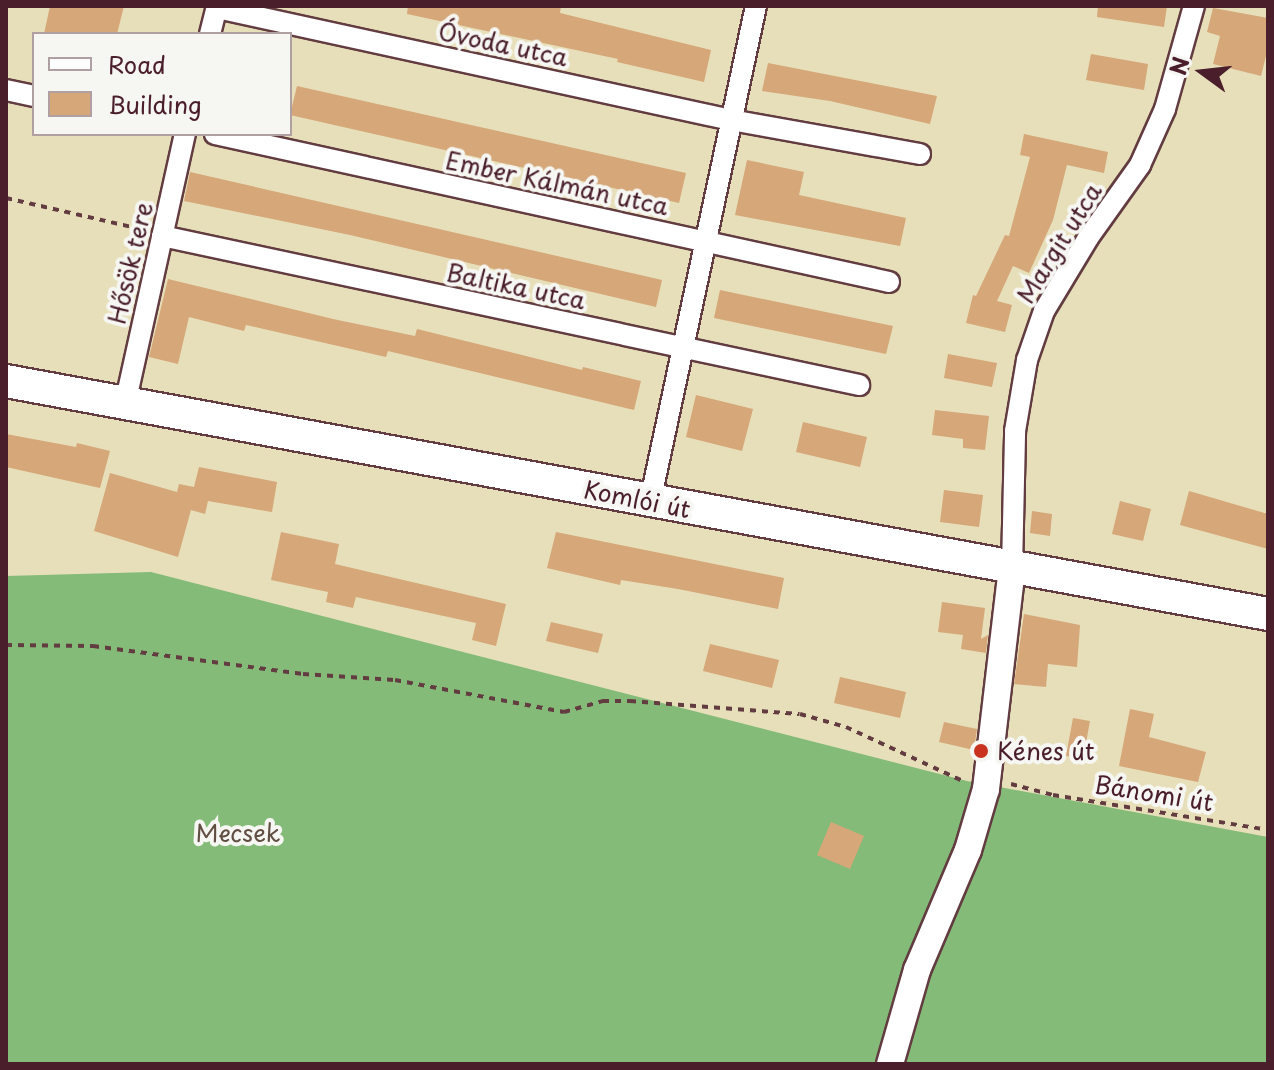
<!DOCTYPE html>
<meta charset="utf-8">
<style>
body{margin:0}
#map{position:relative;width:1274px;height:1070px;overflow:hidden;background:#e7dfb9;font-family:"Playpen Sans",sans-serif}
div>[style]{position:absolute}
.forest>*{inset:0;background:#84bb78}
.building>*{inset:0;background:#d5a779}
.path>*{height:4px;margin-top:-2px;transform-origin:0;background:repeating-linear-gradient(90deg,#623c40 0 6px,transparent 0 12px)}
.roads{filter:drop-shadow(2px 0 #623c40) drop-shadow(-2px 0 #623c40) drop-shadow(0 2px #623c40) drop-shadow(0 -2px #623c40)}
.minor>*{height:20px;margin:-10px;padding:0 10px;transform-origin:10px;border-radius:10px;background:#fff}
.tertiary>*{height:26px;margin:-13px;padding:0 13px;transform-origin:13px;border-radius:13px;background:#fff}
.primary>*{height:32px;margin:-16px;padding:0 16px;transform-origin:16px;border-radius:16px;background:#fff}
.dots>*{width:22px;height:22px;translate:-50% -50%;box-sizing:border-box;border:4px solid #f6f6f2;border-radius:50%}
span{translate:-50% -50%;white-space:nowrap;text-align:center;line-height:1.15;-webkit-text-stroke:8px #f6f6f2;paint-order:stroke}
.street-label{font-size:24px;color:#4a1f2b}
.poi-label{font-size:24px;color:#4a1f2b}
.left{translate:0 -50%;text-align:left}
.park-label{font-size:24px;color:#614e43}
.frame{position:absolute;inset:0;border:8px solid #4a1f2b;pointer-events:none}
.legend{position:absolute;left:32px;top:32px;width:260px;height:104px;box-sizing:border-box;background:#f6f6f2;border:2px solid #b1a0a2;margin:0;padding:10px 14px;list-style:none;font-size:24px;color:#4a1f2b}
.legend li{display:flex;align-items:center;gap:16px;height:40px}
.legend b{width:40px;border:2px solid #b1a0a2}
.north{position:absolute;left:1162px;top:32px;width:80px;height:80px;-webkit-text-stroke:6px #f6f6f2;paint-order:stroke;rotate:285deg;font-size:22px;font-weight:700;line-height:32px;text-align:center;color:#4a1f2b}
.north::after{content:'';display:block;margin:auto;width:28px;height:36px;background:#4a1f2b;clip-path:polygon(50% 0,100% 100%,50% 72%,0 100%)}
</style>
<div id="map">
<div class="forest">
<div style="clip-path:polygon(151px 572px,967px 781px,1268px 837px,1268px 1064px,6px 1064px,6px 576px)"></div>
</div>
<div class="building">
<div style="clip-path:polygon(50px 6px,124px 6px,117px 34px,44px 34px)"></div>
<div style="clip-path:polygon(408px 6px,561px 6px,560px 13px,711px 50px,704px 82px,617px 62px,618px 59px,407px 14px)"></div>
<div style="clip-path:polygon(1098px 6px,1167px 6px,1164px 27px,1097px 17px)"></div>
<div style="clip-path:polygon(1213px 8px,1268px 18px,1268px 48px,1261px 76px,1213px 64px,1220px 36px,1207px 32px)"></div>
<div style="clip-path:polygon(1091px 54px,1148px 64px,1144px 90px,1086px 80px)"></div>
<div style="clip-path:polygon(768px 63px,937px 96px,930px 124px,830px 101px,762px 91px)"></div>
<div style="clip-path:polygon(297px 86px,686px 173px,679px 203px,290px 115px)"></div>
<div style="clip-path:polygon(1024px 134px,1108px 152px,1104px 173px,1067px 165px,1053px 220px,1029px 273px,1013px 266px,997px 301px,1012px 305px,1005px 332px,966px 323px,973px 295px,976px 296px,1005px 235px,1009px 236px,1030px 157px,1020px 155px)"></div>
<div style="clip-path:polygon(747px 160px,804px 172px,799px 195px,906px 218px,900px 246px,735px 215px)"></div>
<div style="clip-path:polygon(190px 172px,662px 280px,656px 307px,350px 235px,184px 201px)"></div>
<div style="clip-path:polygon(168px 279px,333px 319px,415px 336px,417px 329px,582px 370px,583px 367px,641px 381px,634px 410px,388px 351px,386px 357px,246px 325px,244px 331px,189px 317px,178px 364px,149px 357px)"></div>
<div style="clip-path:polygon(720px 290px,893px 326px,886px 354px,714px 318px)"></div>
<div style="clip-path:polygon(948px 354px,997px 363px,992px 387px,944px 378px)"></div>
<div style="clip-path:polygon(696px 395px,753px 409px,742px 451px,686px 437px)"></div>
<div style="clip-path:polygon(935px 410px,989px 416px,985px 450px,963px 448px,963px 439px,932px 435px)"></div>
<div style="clip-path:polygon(803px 422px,867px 437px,860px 467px,796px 452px)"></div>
<div style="clip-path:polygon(6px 434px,76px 447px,77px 443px,110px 451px,100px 488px,6px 467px)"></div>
<div style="clip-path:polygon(199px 467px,277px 482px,272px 512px,208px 501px,205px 514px,191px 510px,178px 557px,94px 531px,110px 473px,177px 492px,179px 484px,194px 487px)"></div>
<div style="clip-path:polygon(944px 490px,983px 495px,979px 527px,940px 522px)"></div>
<div style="clip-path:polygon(1189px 491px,1268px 514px,1268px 549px,1180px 525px)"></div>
<div style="clip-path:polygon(1120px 501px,1151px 509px,1143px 541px,1112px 534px)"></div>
<div style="clip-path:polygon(1032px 511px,1052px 514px,1050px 536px,1030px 533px)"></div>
<div style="clip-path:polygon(281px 532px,339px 544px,335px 564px,506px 604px,496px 646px,472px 640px,476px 623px,356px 597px,353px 608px,326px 602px,328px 592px,271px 580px)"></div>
<div style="clip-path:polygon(556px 532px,784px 578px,778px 609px,678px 589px,621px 580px,620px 585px,547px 568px)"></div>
<div style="clip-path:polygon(942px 602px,985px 608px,981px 639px,988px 635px,986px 653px,961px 649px,963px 635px,938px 632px)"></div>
<div style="clip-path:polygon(1024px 614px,1080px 625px,1077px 667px,1048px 664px,1046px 687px,1014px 684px)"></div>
<div style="clip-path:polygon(551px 622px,603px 634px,598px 653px,546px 641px)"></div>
<div style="clip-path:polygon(710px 644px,779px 660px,772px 688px,703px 671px)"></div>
<div style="clip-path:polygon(840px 677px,906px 692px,900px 718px,834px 703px)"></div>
<div style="clip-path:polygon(1130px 709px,1154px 714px,1149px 737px,1206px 752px,1198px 782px,1119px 766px)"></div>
<div style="clip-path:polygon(1073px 718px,1090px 721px,1083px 759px,1066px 756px)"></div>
<div style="clip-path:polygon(944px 722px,977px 729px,974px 750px,939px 742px)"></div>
<div style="clip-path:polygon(831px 822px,864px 836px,850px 869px,817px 855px)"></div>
</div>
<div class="path">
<div style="left:6px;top:198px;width:143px;rotate:13deg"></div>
<div style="left:6px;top:645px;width:87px;rotate:0.7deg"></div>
<div style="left:93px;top:646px;width:212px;rotate:7.6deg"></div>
<div style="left:303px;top:674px;width:92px;rotate:3.7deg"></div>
<div style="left:395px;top:680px;width:172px;rotate:10.7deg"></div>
<div style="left:564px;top:712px;width:41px;rotate:-15.8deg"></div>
<div style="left:603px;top:701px;width:27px"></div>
<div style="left:630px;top:701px;width:170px;rotate:4.4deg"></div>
<div style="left:800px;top:714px;width:48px;rotate:15.8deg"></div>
<div style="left:846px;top:727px;width:129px;rotate:24.8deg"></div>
<div style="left:1011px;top:784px;width:43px;rotate:14.7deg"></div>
<div style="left:1053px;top:795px;width:218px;rotate:9.2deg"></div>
</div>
<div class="roads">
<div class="minor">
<div style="left:217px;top:8px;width:526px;rotate:12.29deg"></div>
<div style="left:731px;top:120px;width:192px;rotate:10.2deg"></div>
<div style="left:210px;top:34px;width:29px;rotate:-76deg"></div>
<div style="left:6px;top:90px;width:29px;rotate:12deg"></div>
<div style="left:215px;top:134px;width:690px;rotate:12.38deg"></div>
<div style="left:162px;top:236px;width:713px;rotate:12.07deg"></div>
<div style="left:125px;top:404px;width:277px;rotate:-77.5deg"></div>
<div style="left:650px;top:502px;width:507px;rotate:-77.94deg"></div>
<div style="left:1012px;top:568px;width:137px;rotate:-88.7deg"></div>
<div style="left:1015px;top:431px;width:72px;rotate:-80.4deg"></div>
<div style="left:1027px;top:360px;width:52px;rotate:-70.9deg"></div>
<div style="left:1044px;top:311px;width:85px;rotate:-58.9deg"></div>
<div style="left:1088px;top:238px;width:90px;rotate:-54.5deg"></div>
<div style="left:1140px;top:165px;width:61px;rotate:-65.9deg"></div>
<div style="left:1165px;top:109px;width:107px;rotate:-74.3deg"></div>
</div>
<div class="tertiary">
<div style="left:890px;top:1064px;width:98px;rotate:-74deg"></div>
<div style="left:917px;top:970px;width:130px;rotate:-67deg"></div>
<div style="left:968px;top:850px;width:64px;rotate:-73.6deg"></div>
<div style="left:986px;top:789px;width:223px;rotate:-83.3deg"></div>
</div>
<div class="primary">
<div style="left:6px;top:381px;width:1283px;rotate:10.46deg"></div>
</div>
</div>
<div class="dots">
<div style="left:981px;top:751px;background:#c8321e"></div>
</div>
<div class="street-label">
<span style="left:503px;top:44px;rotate:12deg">Óvoda utca</span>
<span style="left:557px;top:183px;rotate:12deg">Ember Kálmán utca</span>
<span style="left:1059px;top:243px;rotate:-58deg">Margit utca</span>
<span style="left:130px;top:263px;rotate:-77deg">Hősök tere</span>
<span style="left:516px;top:286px;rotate:12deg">Baltika utca</span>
<span style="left:637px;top:499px;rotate:11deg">Komlói út</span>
<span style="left:1154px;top:793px;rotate:9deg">Bánomi út</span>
</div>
<div class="poi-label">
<span class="left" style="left:997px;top:751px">Kénes út</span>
</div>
<div class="park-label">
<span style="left:238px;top:833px">Mecsek</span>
</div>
<div class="frame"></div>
<ul class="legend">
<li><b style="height:10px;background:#fff"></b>Road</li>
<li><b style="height:22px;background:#d5a779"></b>Building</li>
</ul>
<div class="north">N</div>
</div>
